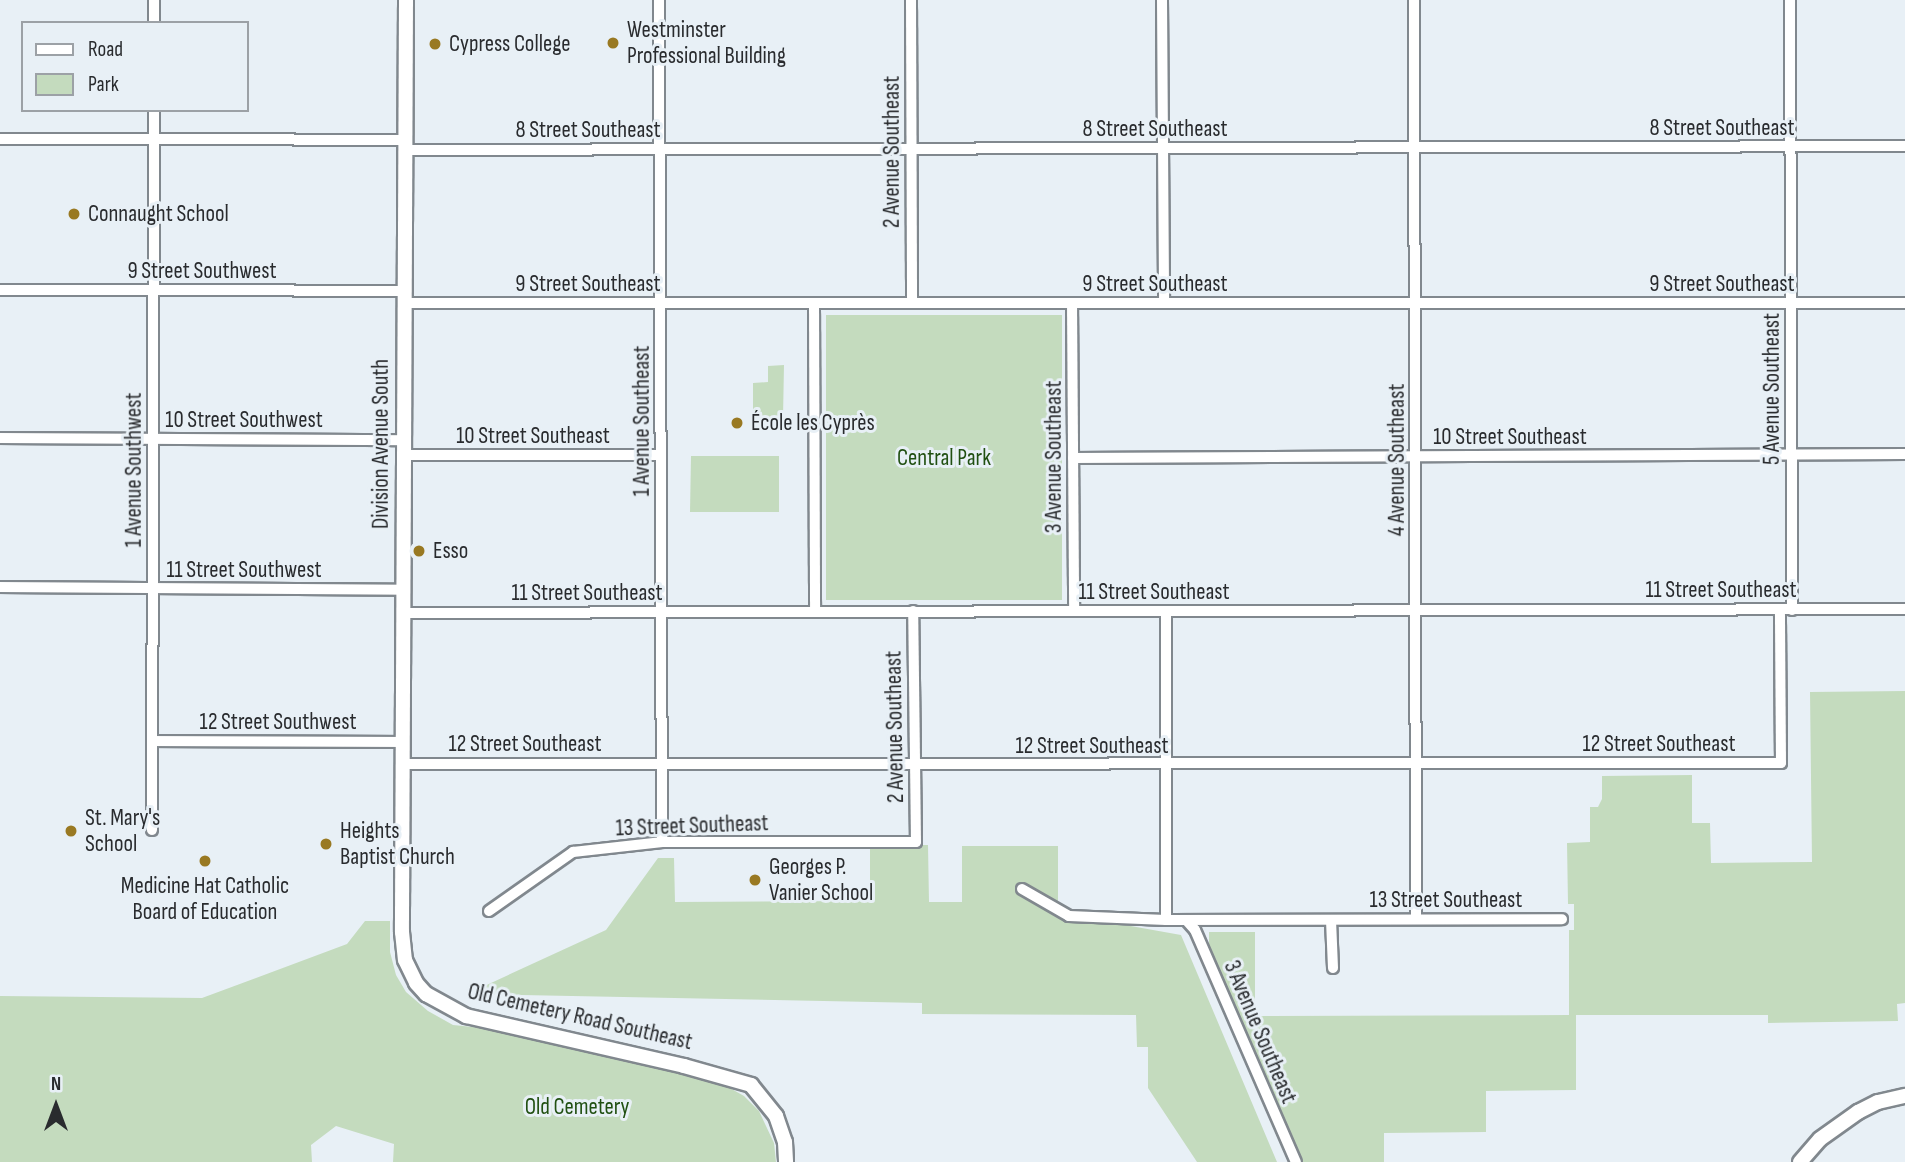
<!DOCTYPE html>
<meta charset="utf-8">
<style>
body{margin:0}
#map{position:relative;width:1905px;height:1162px;overflow:hidden;background:#e8f0f6;font-family:"Sofia Sans Condensed",sans-serif}
div>[style]{position:absolute}
.green>*{inset:0;background:#c4dbbe}
.roads{filter:drop-shadow(2px 0 #81888e) drop-shadow(-2px 0 #81888e) drop-shadow(0 2px #81888e) drop-shadow(0 -2px #81888e)}
.street>*{height:10px;margin:-5px;padding:0 5px;transform-origin:5px;border-radius:5px;background:#fff}
.secondary>*{height:14px;margin:-7px;padding:0 7px;transform-origin:7px;border-radius:7px;background:#fff}
.dots>*{width:19px;height:19px;translate:-50% -50%;box-sizing:border-box;border:4px solid #e8f0f6;border-radius:50%}
span{translate:-50% -50%;white-space:nowrap;text-align:center;line-height:1.15;-webkit-text-stroke:6px #e8f0f6;paint-order:stroke}
.poi-label{font-size:23px;color:#292b2e}
.left{translate:0 -50%;text-align:left}
.street-label{font-size:23px;color:#292b2e}
.park-label{font-size:23px;color:#215012}
.legend{position:absolute;left:21px;top:21px;width:228px;height:91px;box-sizing:border-box;background:#e8f0f6;border:2px solid #9ca1a6;margin:0;padding:9px 12px;list-style:none;font-size:21px;color:#292b2e}
.legend li{display:flex;align-items:center;gap:14px;height:35px}
.legend b{width:35px;border:2px solid #9ca1a6}
.north{position:absolute;left:21px;top:1071px;width:70px;height:70px;-webkit-text-stroke:5px #e8f0f6;paint-order:stroke;rotate:0deg;font-size:19px;font-weight:700;line-height:28px;text-align:center;color:#292b2e}
.north::after{content:'';display:block;margin:auto;width:24px;height:32px;background:#292b2e;clip-path:polygon(50% 0,100% 100%,50% 72%,0 100%)}
</style>
<div id="map">
<div class="green">
<div style="clip-path:polygon(826px 315px,1062px 315px,1062px 600px,826px 600px)"></div>
<div style="clip-path:polygon(784px 365px,783px 418px,753px 417px,753px 383px,768px 382px,768px 366px)"></div>
<div style="clip-path:polygon(691px 456px,779px 456px,779px 512px,690px 512px)"></div>
<div style="clip-path:polygon(1905px 691px,1905px 1003px,1897px 1004px,1898px 1021px,1768px 1023px,1768px 1015px,1576px 1015px,1576px 1090px,1486px 1091px,1486px 1132px,1384px 1133px,1384px 1162px,1302px 1162px,1209px 946px,1209px 932px,1255px 932px,1255px 1016px,1569px 1015px,1569px 930px,1574px 930px,1574px 904px,1568px 904px,1567px 843px,1590px 842px,1590px 807px,1598px 807px,1602px 799px,1602px 776px,1692px 775px,1692px 823px,1710px 823px,1711px 863px,1812px 862px,1810px 692px)"></div>
<div style="clip-path:polygon(870px 845px,928px 845px,929px 902px,962px 902px,962px 846px,1058px 846px,1058px 913px,1181px 935px,1277px 1162px,1197px 1162px,1148px 1088px,1148px 1047px,1137px 1047px,1136px 1015px,922px 1014px,922px 1003px,467px 994px,606px 930px,658px 858px,674px 858px,675px 902px,870px 901px)"></div>
<div style="clip-path:polygon(365px 921px,390px 921px,390px 952px,396px 975px,406px 992px,428px 1011px,453px 1025px,483px 1028px,721px 1083px,744px 1096px,759px 1111px,774px 1143px,776px 1162px,393px 1162px,394px 1144px,336px 1126px,311px 1145px,312px 1162px,0 1162px,0 996px,202px 998px,347px 944px)"></div>
</div>
<div class="roads">
<div class="street">
<div style="left:659px;top:0;width:842px;rotate:89.8deg"></div>
<div style="left:911px;top:0;width:303px;rotate:89.8deg"></div>
<div style="left:1162px;top:0;width:303px;rotate:89.6deg"></div>
<div style="left:1414px;top:0;width:919px;rotate:89.88deg"></div>
<div style="left:1790px;top:0;width:610px;rotate:89.81deg"></div>
<div style="left:154px;top:23px;width:23px;rotate:-90deg"></div>
<div style="left:0;top:139px;width:405px;rotate:0.1deg"></div>
<div style="left:405px;top:150px;width:1500px;rotate:-0.15deg"></div>
<div style="left:0;top:290px;width:405px;rotate:0.1deg"></div>
<div style="left:405px;top:303px;width:1500px"></div>
<div style="left:1072px;top:303px;width:308px;rotate:89.6deg"></div>
<div style="left:814px;top:304px;width:308px;rotate:89.8deg"></div>
<div style="left:0;top:438px;width:404px;rotate:0.3deg"></div>
<div style="left:404px;top:455px;width:257px"></div>
<div style="left:1073px;top:458px;width:832px;rotate:-0.28deg"></div>
<div style="left:0;top:587px;width:403px;rotate:0.4deg"></div>
<div style="left:1166px;top:611px;width:309px;rotate:90deg"></div>
<div style="left:403px;top:613px;width:1502px;rotate:-0.15deg"></div>
<div style="left:152px;top:741px;width:251px;rotate:0.2deg"></div>
<div style="left:403px;top:764px;width:1378px;rotate:-0.04deg"></div>
<div style="left:1781px;top:763px;width:153px;rotate:-90.4deg"></div>
<div style="left:152px;top:830px;width:720px;rotate:-89.84deg"></div>
<div style="left:1022px;top:889px;width:54px;rotate:29.9deg"></div>
<div style="left:1069px;top:916px;width:97px;rotate:2.4deg"></div>
<div style="left:1166px;top:920px;width:396px;rotate:-0.1deg"></div>
<div style="left:489px;top:911px;width:103px;rotate:-35.1deg"></div>
<div style="left:573px;top:852px;width:90px;rotate:-6.4deg"></div>
<div style="left:662px;top:842px;width:254px"></div>
<div style="left:916px;top:842px;width:231px;rotate:-90.7deg"></div>
<div style="left:1186px;top:920px;width:13px;rotate:48deg"></div>
<div style="left:1195px;top:930px;width:253px;rotate:66.5deg"></div>
<div style="left:1331px;top:920px;width:48px;rotate:87.6deg"></div>
</div>
<div class="secondary">
<div style="left:406px;top:0;width:932px;rotate:90.25deg"></div>
<div style="left:402px;top:932px;width:28px;rotate:84deg"></div>
<div style="left:405px;top:960px;width:25px;rotate:64deg"></div>
<div style="left:416px;top:983px;width:15px;rotate:48deg"></div>
<div style="left:426px;top:994px;width:46px;rotate:28.8deg"></div>
<div style="left:466px;top:1016px;width:224px;rotate:12.9deg"></div>
<div style="left:684px;top:1066px;width:70px;rotate:15.8deg"></div>
<div style="left:751px;top:1085px;width:40px;rotate:51deg"></div>
<div style="left:776px;top:1116px;width:28px;rotate:71deg"></div>
<div style="left:785px;top:1142px;width:20px;rotate:87deg"></div>
<div style="left:1800px;top:1162px;width:30px;rotate:-49deg"></div>
<div style="left:1820px;top:1139px;width:47px;rotate:-35.4deg"></div>
<div style="left:1858px;top:1112px;width:22px;rotate:-27deg"></div>
<div style="left:1878px;top:1102px;width:28px;rotate:-13deg"></div>
</div>
</div>
<div class="dots">
<div style="left:613px;top:43px;background:#997922"></div>
<div style="left:435px;top:44px;background:#997922"></div>
<div style="left:74px;top:214px;background:#997922"></div>
<div style="left:737px;top:423px;background:#997922"></div>
<div style="left:419px;top:551px;background:#997922"></div>
<div style="left:71px;top:831px;background:#997922"></div>
<div style="left:326px;top:844px;background:#997922"></div>
<div style="left:205px;top:861px;background:#997922"></div>
<div style="left:755px;top:880px;background:#997922"></div>
</div>
<div class="poi-label">
<span class="left" style="left:627px;top:43px">Westminster<br>Professional Building</span>
<span class="left" style="left:449px;top:44px">Cypress College</span>
<span class="left" style="left:88px;top:214px">Connaught School</span>
<span class="left" style="left:751px;top:423px">École les Cyprès</span>
<span class="left" style="left:433px;top:551px">Esso</span>
<span class="left" style="left:85px;top:831px">St. Mary's<br>School</span>
<span class="left" style="left:340px;top:844px">Heights<br>Baptist Church</span>
<span class="left" style="left:769px;top:880px">Georges P.<br>Vanier School</span>
<span style="left:205px;top:899px">Medicine Hat Catholic<br>Board of Education</span>
</div>
<div class="street-label">
<span style="left:1722px;top:128px">8 Street Southeast</span>
<span style="left:1155px;top:129px">8 Street Southeast</span>
<span style="left:588px;top:130px">8 Street Southeast</span>
<span style="left:892px;top:152px;rotate:-90deg">2 Avenue Southeast</span>
<span style="left:202px;top:271px">9 Street Southwest</span>
<span style="left:588px;top:284px">9 Street Southeast</span>
<span style="left:1155px;top:284px">9 Street Southeast</span>
<span style="left:1722px;top:284px">9 Street Southeast</span>
<span style="left:1772px;top:389px;rotate:-90deg">5 Avenue Southeast</span>
<span style="left:244px;top:420px">10 Street Southwest</span>
<span style="left:642px;top:421px;rotate:-90deg">1 Avenue Southeast</span>
<span style="left:533px;top:436px">10 Street Southeast</span>
<span style="left:1510px;top:437px">10 Street Southeast</span>
<span style="left:381px;top:444px;rotate:-90deg">Division Avenue South</span>
<span style="left:1054px;top:457px;rotate:-90deg">3 Avenue Southeast</span>
<span style="left:1397px;top:460px;rotate:-90deg">4 Avenue Southeast</span>
<span style="left:134px;top:470px;rotate:-90deg">1 Avenue Southwest</span>
<span style="left:244px;top:570px">11 Street Southwest</span>
<span style="left:1721px;top:590px">11 Street Southeast</span>
<span style="left:1154px;top:592px">11 Street Southeast</span>
<span style="left:587px;top:593px">11 Street Southeast</span>
<span style="left:278px;top:722px">12 Street Southwest</span>
<span style="left:895px;top:727px;rotate:-91deg">2 Avenue Southeast</span>
<span style="left:525px;top:744px">12 Street Southeast</span>
<span style="left:1659px;top:744px">12 Street Southeast</span>
<span style="left:1092px;top:746px">12 Street Southeast</span>
<span style="left:692px;top:826px;rotate:-2deg">13 Street Southeast</span>
<span style="left:1446px;top:900px">13 Street Southeast</span>
<span style="left:580px;top:1017px;rotate:13deg">Old Cemetery Road Southeast</span>
<span style="left:1260px;top:1032px;rotate:67deg">3 Avenue Southeast</span>
</div>
<div class="park-label">
<span style="left:944px;top:458px">Central Park</span>
<span style="left:577px;top:1107px">Old Cemetery</span>
</div>
<ul class="legend">
<li><b style="height:9px;background:#fff"></b>Road</li>
<li><b style="height:19px;background:#c4dbbe"></b>Park</li>
</ul>
<div class="north">N</div>
</div>
